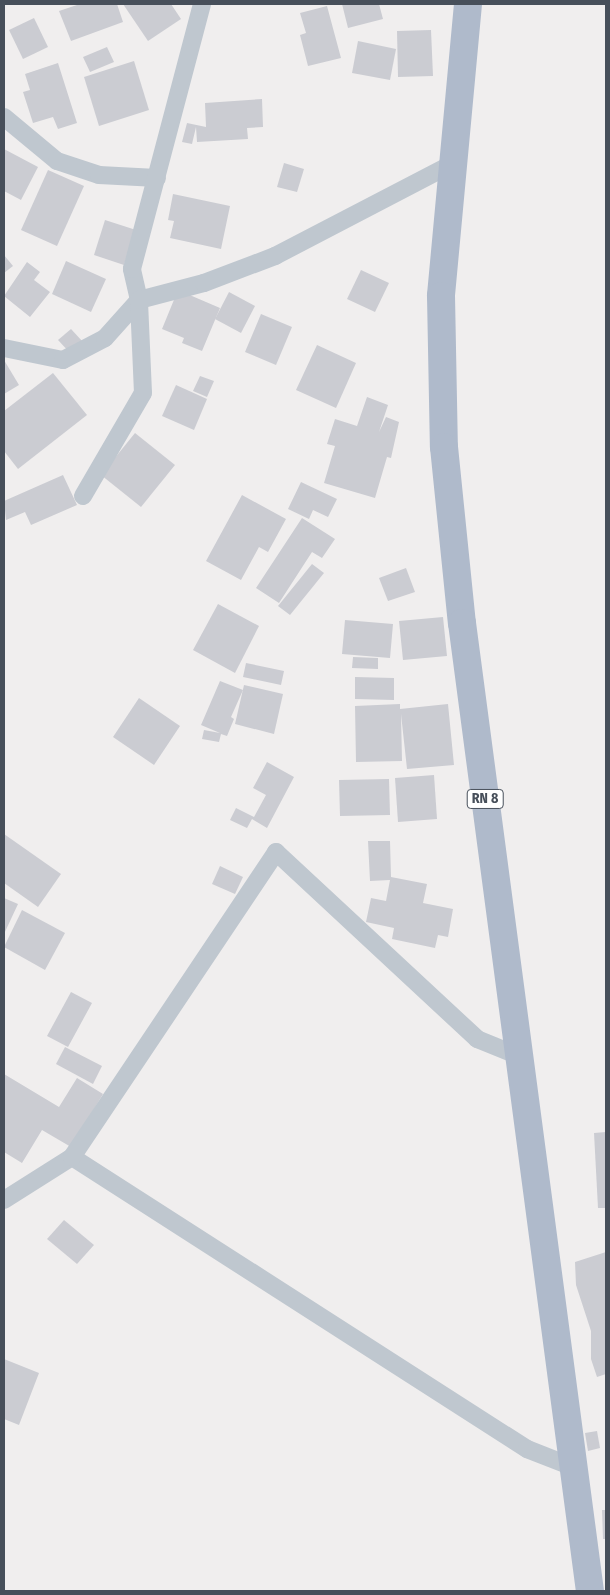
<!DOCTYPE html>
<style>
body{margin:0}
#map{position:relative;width:610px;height:1595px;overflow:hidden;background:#f0eeee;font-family:"Fira Sans Condensed",sans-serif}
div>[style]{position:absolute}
.building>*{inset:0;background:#cbccd2}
.street>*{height:18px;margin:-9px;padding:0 9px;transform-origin:9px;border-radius:9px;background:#bfc7cf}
.primary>*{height:28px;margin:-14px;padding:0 14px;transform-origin:14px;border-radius:14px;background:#afbacb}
span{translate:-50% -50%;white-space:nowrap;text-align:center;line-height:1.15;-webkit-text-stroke:4.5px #fff;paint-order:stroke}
.shield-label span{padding:1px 4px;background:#fff;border:1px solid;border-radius:4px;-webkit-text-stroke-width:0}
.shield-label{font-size:14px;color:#474f5a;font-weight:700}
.frame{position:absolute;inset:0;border:5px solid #474f5a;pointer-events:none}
</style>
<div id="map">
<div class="building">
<div style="clip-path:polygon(80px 4px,117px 4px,123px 22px,71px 41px,59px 11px)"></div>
<div style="clip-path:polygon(123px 4px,171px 4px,181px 19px,148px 41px)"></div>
<div style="clip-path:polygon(342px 4px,379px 4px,383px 19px,348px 28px)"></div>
<div style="clip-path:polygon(327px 6px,341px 58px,308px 66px,300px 35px,306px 33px,300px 13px)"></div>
<div style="clip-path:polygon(34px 18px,48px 47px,23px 59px,9px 30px)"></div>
<div style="clip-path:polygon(431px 30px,433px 76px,398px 77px,397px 31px)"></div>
<div style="clip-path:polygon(358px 41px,396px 49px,390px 80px,352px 73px)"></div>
<div style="clip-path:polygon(107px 47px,114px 62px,90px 72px,83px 57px)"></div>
<div style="clip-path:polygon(134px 61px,149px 110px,99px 126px,84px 77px)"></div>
<div style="clip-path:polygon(58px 63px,77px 123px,58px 129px,53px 117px,33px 123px,23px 92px,30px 90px,25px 74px)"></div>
<div style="clip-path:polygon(262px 99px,263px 127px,247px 128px,248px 139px,197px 142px,196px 127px,192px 144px,182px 142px,187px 123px,206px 127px,205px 103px)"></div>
<div style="clip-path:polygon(4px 149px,38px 167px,21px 200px,4px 191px)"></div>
<div style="clip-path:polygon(284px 163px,304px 169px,297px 192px,277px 187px)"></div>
<div style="clip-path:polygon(48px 170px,84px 186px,57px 246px,21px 230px)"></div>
<div style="clip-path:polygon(173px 194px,230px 206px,221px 249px,170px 238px,174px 221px,168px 220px)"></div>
<div style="clip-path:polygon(105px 220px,136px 230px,124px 265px,94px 255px)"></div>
<div style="clip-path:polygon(4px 255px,13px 266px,4px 273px)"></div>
<div style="clip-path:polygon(66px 261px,106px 279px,91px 312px,52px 294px)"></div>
<div style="clip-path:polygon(27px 262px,40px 272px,34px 280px,50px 292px,30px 317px,4px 296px)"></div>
<div style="clip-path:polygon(361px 270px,389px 283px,375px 312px,347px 299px)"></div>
<div style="clip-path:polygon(178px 290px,220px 308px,202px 351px,182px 343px,184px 338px,162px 329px)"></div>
<div style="clip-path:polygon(229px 292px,255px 306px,241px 333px,215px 319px)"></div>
<div style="clip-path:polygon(261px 314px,292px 327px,276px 365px,245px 352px)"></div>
<div style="clip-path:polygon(71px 329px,83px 342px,71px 354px,58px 340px)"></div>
<div style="clip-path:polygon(317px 345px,356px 363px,336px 408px,296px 390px)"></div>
<div style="clip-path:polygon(4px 360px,19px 385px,4px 394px)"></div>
<div style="clip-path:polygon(53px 373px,87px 415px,18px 469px,4px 451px,4px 411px)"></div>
<div style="clip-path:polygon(200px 376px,214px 381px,207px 397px,193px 391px)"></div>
<div style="clip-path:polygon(176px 385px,207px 399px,194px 430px,162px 416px)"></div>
<div style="clip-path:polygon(367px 397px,388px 405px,379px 432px,386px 417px,399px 422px,391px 458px,387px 457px,375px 498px,324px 483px,335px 446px,327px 444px,335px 419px,357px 426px)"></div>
<div style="clip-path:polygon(135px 433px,175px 465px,141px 507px,101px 475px)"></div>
<div style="clip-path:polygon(63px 475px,77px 505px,31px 525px,25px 512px,6px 520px,4px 501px)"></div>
<div style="clip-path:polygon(301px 482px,337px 499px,328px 517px,313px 510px,309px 519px,288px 509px)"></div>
<div style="clip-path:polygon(242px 495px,286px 519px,268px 552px,259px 547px,241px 580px,206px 561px)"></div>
<div style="clip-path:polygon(302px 518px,335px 539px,322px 558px,312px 552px,279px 603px,256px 588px)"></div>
<div style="clip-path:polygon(312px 564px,324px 573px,290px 615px,278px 606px)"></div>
<div style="clip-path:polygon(406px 568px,415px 592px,388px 601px,379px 578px)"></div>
<div style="clip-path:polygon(218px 604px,259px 626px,235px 673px,193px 650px)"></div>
<div style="clip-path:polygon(443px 617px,447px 656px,403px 660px,399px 621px)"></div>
<div style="clip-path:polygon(345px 620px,393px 624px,390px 658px,342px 654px)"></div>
<div style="clip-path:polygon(353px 657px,378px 658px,378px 669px,352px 668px)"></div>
<div style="clip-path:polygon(246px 663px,284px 671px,281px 685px,243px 677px)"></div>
<div style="clip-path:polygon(355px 677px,394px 678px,394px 700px,355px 699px)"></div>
<div style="clip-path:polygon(220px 681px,243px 690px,231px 717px,234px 719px,227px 736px,221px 734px,219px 742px,202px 739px,204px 730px,220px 733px,201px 725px)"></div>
<div style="clip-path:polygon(244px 685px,283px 694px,274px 734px,235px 724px)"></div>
<div style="clip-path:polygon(139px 698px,180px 726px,154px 765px,113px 737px)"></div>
<div style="clip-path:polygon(400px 704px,400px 709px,448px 704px,454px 765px,407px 769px,401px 714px,402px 761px,356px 762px,355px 706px)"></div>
<div style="clip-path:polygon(267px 762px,294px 777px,267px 828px,252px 819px,247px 828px,230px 820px,236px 808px,254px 817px,266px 795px,253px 788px)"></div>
<div style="clip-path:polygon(434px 775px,437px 819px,398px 822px,395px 778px)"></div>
<div style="clip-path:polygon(389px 779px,390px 815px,340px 816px,339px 780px)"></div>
<div style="clip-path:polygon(4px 834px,61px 874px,38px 907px,4px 883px)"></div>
<div style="clip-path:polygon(368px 841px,390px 841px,391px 877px,427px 884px,423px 903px,453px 909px,448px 937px,438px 935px,435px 948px,392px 939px,394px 928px,366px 922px,371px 898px,386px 901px,390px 880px,370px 881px)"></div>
<div style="clip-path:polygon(220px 866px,243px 877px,235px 894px,212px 884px)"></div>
<div style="clip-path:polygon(4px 898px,18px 904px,4px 934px)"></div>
<div style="clip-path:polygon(22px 910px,65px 933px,45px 970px,4px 947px)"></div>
<div style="clip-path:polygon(71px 992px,92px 1003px,68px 1047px,47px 1036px)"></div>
<div style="clip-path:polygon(65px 1047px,102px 1066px,93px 1084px,56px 1064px)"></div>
<div style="clip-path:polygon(4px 1074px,59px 1107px,77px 1078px,103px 1094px,71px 1147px,42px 1130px,22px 1163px,4px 1152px)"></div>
<div style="clip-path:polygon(606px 1132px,606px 1208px,598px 1208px,594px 1133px)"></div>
<div style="clip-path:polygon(64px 1220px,94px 1245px,77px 1264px,47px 1239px)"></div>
<div style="clip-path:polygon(606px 1252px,606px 1374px,597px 1377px,591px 1359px,591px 1331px,576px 1285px,575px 1262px)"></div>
<div style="clip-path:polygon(4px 1359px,39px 1373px,19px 1425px,4px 1419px)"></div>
<div style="clip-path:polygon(597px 1431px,600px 1448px,588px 1451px,585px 1433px)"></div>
<div style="clip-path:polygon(602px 1510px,606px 1510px,606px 1539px,603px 1539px)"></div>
</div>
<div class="street">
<div style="left:4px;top:117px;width:69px;rotate:39.7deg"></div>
<div style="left:57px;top:161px;width:44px;rotate:18.4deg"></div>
<div style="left:99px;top:175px;width:58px;rotate:3deg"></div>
<div style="left:4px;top:348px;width:60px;rotate:11.5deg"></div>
<div style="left:63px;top:360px;width:47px;rotate:-27.6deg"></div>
<div style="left:105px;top:338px;width:51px;rotate:-48.2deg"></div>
<div style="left:139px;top:300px;width:32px;rotate:-103deg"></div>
<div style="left:132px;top:269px;width:274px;rotate:-75.2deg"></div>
<div style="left:83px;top:496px;width:119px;rotate:-59.8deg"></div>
<div style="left:143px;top:393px;width:93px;rotate:-92.5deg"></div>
<div style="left:139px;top:300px;width:67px;rotate:-14.7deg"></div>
<div style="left:204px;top:283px;width:76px;rotate:-20.8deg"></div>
<div style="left:275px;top:256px;width:199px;rotate:-27.5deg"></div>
<div style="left:72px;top:1157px;width:541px;rotate:32.69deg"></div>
<div style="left:527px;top:1449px;width:49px;rotate:21.4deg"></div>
<div style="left:4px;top:1200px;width:80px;rotate:-32.3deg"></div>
<div style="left:72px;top:1157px;width:367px;rotate:-56.2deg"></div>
<div style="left:276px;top:852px;width:275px;rotate:42.9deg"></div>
<div style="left:477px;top:1039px;width:45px;rotate:22deg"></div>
</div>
<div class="primary">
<div style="left:468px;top:4px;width:293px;rotate:95.3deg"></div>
<div style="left:441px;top:296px;width:151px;rotate:88.9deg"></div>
<div style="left:444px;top:447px;width:177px;rotate:84.2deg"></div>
<div style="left:462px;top:623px;width:976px;rotate:82.47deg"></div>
</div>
<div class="shield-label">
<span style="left:485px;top:799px">RN 8</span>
</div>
<div class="frame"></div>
</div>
